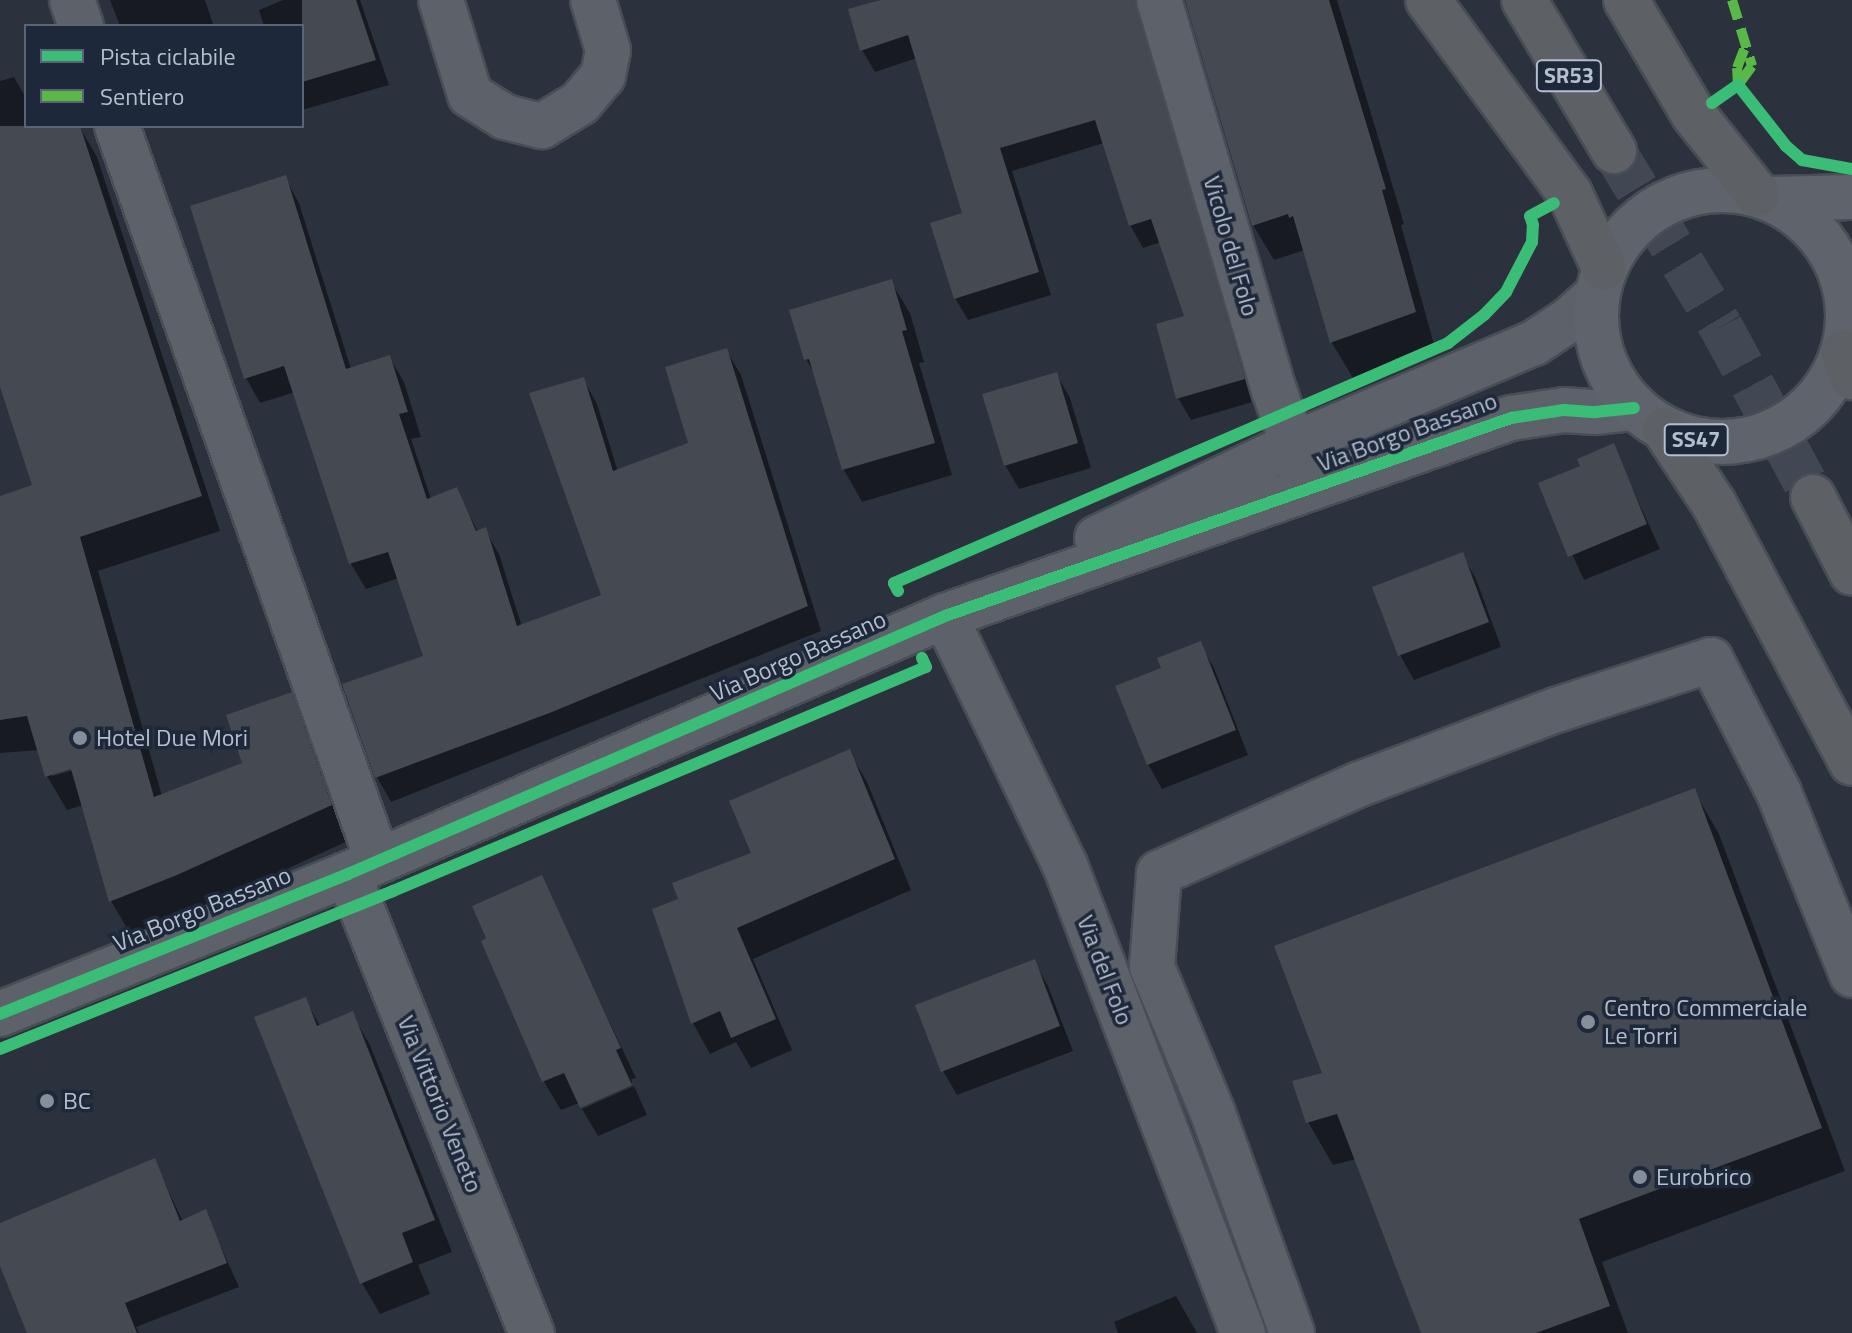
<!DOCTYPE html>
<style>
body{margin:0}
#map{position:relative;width:1852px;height:1333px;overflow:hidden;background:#2c323d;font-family:"Titillium Web",sans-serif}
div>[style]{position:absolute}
.shadow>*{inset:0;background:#0007}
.building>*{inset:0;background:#444952}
.highway-tunnel>*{height:44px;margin-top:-22px;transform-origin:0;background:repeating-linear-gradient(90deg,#414753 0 44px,transparent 0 66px)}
.roads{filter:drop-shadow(2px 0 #484d56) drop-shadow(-2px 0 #484d56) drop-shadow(0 2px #484d56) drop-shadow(0 -2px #484d56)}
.minor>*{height:44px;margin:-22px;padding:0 22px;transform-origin:22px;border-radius:22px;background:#5d616a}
.major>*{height:44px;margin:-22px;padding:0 22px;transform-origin:22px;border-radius:22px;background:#5f646c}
.major>.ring{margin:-22px;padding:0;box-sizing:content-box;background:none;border:44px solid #5f646c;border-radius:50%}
.highway>*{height:44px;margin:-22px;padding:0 22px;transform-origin:22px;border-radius:22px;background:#5d6064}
.quiet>*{height:10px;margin-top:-5px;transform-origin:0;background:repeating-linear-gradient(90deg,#58b947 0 20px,transparent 0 30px)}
.cycleway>*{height:12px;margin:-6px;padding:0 6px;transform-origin:6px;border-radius:6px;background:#3abd76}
.dots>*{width:22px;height:22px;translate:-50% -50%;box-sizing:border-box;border:4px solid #1d283a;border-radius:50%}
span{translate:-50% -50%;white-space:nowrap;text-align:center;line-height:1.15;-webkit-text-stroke:7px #1d283a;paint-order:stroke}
.shield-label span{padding:2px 6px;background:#1d283a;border:2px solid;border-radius:6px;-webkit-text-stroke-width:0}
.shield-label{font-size:22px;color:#b6bece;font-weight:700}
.street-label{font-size:24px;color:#b6bece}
.poi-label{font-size:24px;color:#b6bece}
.left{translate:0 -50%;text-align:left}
.legend{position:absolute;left:24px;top:24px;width:280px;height:104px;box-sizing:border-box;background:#1d283a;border:2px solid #5a6475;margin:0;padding:10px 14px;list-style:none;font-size:24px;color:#b6bece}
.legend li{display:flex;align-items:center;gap:16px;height:40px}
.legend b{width:40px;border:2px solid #5a6475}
</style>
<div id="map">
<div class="shadow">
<div style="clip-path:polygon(110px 0,205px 0,213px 24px,120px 26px)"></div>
<div style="clip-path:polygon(283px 0,360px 0,389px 85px,302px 110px,302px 26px,264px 26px,259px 10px)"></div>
<div style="clip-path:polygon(878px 0,1146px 0,1256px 401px,1191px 420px,1178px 398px,1187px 317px,1161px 242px,1143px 248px,1130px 225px,1104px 143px,1012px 171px,1051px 295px,968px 320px,955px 298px,964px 214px,917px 58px,875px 72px,862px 50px)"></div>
<div style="clip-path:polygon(1183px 0,1337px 0,1404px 224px,1401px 225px,1435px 348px,1353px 378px,1332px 343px,1305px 250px,1274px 260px,1253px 225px,1190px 12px)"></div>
<div style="clip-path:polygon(evenodd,14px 77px,26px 98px,26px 126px,79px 126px,97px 157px,220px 531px,98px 571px,162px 796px,245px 764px,291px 695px,311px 729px,350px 840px,197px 910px,131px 935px,111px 901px,83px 805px,67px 810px,47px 776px,40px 750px,0 753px,0 498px,35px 486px,0 381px,0 81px,14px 77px,80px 764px,81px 768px,52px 776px,52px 772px,80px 764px)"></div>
<div style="clip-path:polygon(285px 178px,299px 203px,351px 369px,389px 357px,404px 382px,421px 437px,411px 439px,431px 499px,456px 490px,478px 532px,485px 530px,499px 554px,522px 627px,603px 596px,583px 379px,597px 404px,618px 472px,691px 444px,726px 350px,741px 375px,821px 631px,391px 802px,377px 777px,426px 657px,399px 578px,366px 589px,351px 564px,295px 392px,260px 403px,246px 378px)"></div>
<div style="clip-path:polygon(891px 282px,910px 313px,924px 362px,919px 363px,952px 475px,862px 502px,844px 470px,817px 378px,806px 359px)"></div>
<div style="clip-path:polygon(1056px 374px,1070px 398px,1091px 468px,1019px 489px,1005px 465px)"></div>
<div style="clip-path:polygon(1613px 446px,1660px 549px,1584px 580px,1540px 484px,1582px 467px)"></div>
<div style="clip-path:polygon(1462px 555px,1476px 579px,1501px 647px,1414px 680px,1400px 655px)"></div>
<div style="clip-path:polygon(1200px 644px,1214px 668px,1248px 755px,1162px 789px,1148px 764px,1118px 687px,1164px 669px)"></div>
<div style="clip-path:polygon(849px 751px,867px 782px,911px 890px,753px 959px,792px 1050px,751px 1068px,736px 1042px,710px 1054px,693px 1023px,680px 900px,754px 854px)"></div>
<div style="clip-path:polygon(1694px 791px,1719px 834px,1845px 1171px,1602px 1262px,1628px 1333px,1423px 1333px,1356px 1159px,1333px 1165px,1308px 1122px,1295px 1083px,1324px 1075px)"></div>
<div style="clip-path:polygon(541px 877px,636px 1078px,631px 1079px,632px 1083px,581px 1105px,579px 1103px,561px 1110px,544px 1082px,483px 942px)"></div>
<div style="clip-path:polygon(1034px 962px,1048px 986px,1073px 1051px,957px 1095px,943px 1071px)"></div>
<div style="clip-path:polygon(305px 999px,320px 1026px,352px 1014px,370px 1045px,452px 1252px,418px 1265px,430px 1294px,380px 1314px,362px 1283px)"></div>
<div style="clip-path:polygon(634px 1086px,647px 1115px,598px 1136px,582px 1109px)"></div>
<div style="clip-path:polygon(154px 1160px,183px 1222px,205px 1212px,239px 1287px,136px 1327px,139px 1333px,29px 1333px,0 1261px,0 1225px)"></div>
<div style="clip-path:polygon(1176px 1296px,1197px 1333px,1118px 1333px,1114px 1322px)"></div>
</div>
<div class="building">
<div style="clip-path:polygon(302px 0,356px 0,376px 60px,302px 82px)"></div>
<div style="clip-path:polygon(880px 0,1135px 0,1245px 379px,1176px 399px,1156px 324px,1184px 316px,1151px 219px,1129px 226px,1095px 120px,1000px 148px,1039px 272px,954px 299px,930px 223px,962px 213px,908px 35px,860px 51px,848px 9px)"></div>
<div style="clip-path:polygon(1185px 0,1329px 0,1386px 189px,1382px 190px,1416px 312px,1330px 343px,1293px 216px,1289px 218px,1288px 214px,1252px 226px)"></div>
<div style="clip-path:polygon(0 126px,80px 126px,202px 496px,80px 537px,154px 797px,242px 763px,226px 715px,292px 692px,332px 805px,177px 875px,109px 902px,71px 769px,45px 777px,27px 716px,0 720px,0 496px,32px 485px,0 387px)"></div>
<div style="clip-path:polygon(286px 175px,346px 369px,390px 355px,408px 412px,399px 414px,427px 499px,457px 487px,476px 531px,486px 527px,517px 626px,601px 595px,529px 393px,584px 377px,613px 471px,688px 443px,665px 367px,727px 348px,808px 606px,552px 712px,375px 778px,342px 684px,423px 656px,388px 552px,349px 564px,284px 366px,244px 379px,190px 206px)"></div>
<div style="clip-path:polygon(892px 279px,907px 330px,902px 331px,935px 443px,842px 470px,809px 359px,804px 360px,789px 310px)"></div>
<div style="clip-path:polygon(1057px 372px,1078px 443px,1004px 466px,982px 394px)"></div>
<div style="clip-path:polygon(1614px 443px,1647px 524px,1568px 557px,1538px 483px,1580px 466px,1577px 459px)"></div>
<div style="clip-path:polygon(1463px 552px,1489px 622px,1398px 656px,1372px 587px)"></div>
<div style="clip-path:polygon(1201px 641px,1236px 730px,1147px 765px,1115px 686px,1161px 668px,1157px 658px)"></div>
<div style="clip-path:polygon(850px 749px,895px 859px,737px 928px,776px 1019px,731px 1038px,720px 1011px,691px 1024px,652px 909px,678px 899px,672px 883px,751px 853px,729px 801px)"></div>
<div style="clip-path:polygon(1695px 788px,1822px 1128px,1579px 1219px,1610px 1306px,1536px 1333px,1421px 1333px,1337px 1114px,1306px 1123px,1292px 1081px,1322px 1073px,1274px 946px)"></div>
<div style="clip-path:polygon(542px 875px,621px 1048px,616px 1050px,632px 1085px,580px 1108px,564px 1073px,542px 1082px,481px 941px,486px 938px,472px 906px)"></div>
<div style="clip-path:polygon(1035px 959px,1060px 1026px,941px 1072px,915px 1005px)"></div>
<div style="clip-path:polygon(306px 997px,317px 1026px,353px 1011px,435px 1220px,402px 1233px,413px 1262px,360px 1284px,254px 1017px)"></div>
<div style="clip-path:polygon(155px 1158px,180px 1221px,206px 1209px,227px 1263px,125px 1303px,137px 1333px,27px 1333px,0 1266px,0 1223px)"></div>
</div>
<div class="highway-tunnel">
<div style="left:1614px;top:151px;width:206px;rotate:58.7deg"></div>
<div style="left:1721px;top:327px;width:193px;rotate:61.6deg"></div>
</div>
<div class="roads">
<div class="minor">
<div style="left:72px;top:0;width:28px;rotate:71deg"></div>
<div style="left:441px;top:0;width:99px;rotate:73deg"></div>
<div style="left:470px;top:95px;width:41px;rotate:32.2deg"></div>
<div style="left:505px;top:117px;width:38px;rotate:14deg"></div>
<div style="left:542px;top:126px;width:44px;rotate:-31.2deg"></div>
<div style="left:580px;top:103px;width:35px;rotate:-50deg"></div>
<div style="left:603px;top:76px;width:26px;rotate:-79deg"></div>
<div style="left:608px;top:50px;width:52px;rotate:-106.7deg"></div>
<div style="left:1159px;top:0;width:407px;rotate:73.6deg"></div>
<div style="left:1274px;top:390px;width:88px;rotate:70.7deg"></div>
<div style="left:117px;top:126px;width:780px;rotate:70.45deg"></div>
<div style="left:1097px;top:538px;width:216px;rotate:-25.5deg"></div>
<div style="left:1292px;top:445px;width:263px;rotate:-22.9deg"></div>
<div style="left:1534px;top:343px;width:42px;rotate:-33.3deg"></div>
<div style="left:1569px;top:320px;width:38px;rotate:-42deg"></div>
<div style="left:945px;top:616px;width:276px;rotate:64.3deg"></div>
<div style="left:1065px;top:865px;width:501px;rotate:69.18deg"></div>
<div style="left:348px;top:874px;width:495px;rotate:68.2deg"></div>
<div style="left:0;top:1014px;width:375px;rotate:-21.9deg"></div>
<div style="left:348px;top:874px;width:650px;rotate:-23.37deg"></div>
<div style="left:945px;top:616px;width:600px;rotate:-19.28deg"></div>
<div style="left:1511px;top:418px;width:54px;rotate:-8.6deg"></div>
<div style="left:1564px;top:410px;width:31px;rotate:4deg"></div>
<div style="left:1595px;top:412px;width:39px;rotate:-6deg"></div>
<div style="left:1292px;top:1333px;width:236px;rotate:-109.8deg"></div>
<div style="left:1212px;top:1111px;width:156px;rotate:-112.6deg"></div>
<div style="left:1152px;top:967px;width:94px;rotate:-85.7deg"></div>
<div style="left:1159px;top:873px;width:220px;rotate:-23.9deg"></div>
<div style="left:1360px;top:784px;width:210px;rotate:-20.7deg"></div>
<div style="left:1556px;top:710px;width:163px;rotate:-17.9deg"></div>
<div style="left:1711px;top:660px;width:149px;rotate:62.9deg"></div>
<div style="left:1779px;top:793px;width:196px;rotate:68.1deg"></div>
</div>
<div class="major">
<div class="ring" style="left:1596px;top:190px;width:208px;height:208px"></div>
<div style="left:1771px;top:199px;width:81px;rotate:-1.4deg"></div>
</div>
<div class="highway">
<div style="left:1428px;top:0;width:240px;rotate:53.8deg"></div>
<div style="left:1570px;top:194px;width:81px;rotate:65.3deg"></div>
<div style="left:1524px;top:0;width:176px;rotate:59.2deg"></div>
<div style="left:1626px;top:0;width:134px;rotate:59.4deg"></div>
<div style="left:1694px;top:115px;width:101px;rotate:51.4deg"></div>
<div style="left:1843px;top:352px;width:27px;rotate:70deg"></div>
<div style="left:1665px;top:430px;width:89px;rotate:56.5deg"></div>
<div style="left:1714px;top:504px;width:293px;rotate:62deg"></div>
<div style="left:1813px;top:497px;width:85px;rotate:62.8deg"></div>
</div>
</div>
<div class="quiet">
<div style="left:1732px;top:0;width:69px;rotate:73.1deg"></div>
<div style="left:1752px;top:66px;width:24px;rotate:126deg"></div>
<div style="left:1738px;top:85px;width:17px;rotate:-93deg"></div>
<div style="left:1737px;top:68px;width:25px;rotate:-69deg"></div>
</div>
<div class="cycleway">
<div style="left:1712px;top:103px;width:32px;rotate:-35deg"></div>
<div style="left:1738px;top:85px;width:78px;rotate:51.8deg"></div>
<div style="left:1786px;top:146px;width:21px;rotate:41deg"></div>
<div style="left:1802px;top:160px;width:51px;rotate:10.2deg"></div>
<div style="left:898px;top:591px;width:9px;rotate:-117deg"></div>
<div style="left:894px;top:583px;width:604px;rotate:-23.42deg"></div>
<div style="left:1448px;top:343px;width:46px;rotate:-37.9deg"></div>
<div style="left:1484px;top:315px;width:32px;rotate:-46deg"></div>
<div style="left:1506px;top:292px;width:56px;rotate:-62.5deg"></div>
<div style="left:1532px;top:242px;width:17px;rotate:-87deg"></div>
<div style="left:1533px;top:225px;width:9px;rotate:-108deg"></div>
<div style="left:1530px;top:216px;width:27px;rotate:-28deg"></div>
<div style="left:0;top:1014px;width:375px;rotate:-21.9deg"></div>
<div style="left:348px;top:874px;width:650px;rotate:-23.37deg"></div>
<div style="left:945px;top:616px;width:600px;rotate:-19.28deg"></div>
<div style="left:1511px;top:418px;width:54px;rotate:-8.6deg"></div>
<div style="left:1564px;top:410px;width:31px;rotate:4deg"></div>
<div style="left:1595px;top:412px;width:39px;rotate:-6deg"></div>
<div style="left:0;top:1049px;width:424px;rotate:-21.9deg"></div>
<div style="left:393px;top:891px;width:578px;rotate:-22.8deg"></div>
<div style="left:926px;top:667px;width:10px;rotate:-114deg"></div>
</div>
<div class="dots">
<div style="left:80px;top:738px;background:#868d9b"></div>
<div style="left:1588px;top:1022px;background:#868d9b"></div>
<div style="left:47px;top:1101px;background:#868d9b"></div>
<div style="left:1640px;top:1177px;background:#868d9b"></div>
</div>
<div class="shield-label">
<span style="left:1569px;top:76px">SR53</span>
<span style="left:1696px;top:440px">SS47</span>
</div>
<div class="street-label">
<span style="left:1231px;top:246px;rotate:74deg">Vicolo del Folo</span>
<span style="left:1407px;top:432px;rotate:-20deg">Via Borgo Bassano</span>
<span style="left:798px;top:656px;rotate:-24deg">Via Borgo Bassano</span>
<span style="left:202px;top:909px;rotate:-22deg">Via Borgo Bassano</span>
<span style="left:1105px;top:970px;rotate:69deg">Via del Folo</span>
<span style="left:440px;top:1104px;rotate:68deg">Via Vittorio Veneto</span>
</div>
<div class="poi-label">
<span class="left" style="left:96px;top:738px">Hotel Due Mori</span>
<span class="left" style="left:1604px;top:1022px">Centro Commerciale<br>Le Torri</span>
<span class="left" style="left:63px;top:1101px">BC</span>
<span class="left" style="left:1656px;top:1177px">Eurobrico</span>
</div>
<ul class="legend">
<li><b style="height:10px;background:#3abd76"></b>Pista ciclabile</li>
<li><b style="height:10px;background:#58b947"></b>Sentiero</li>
</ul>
</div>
